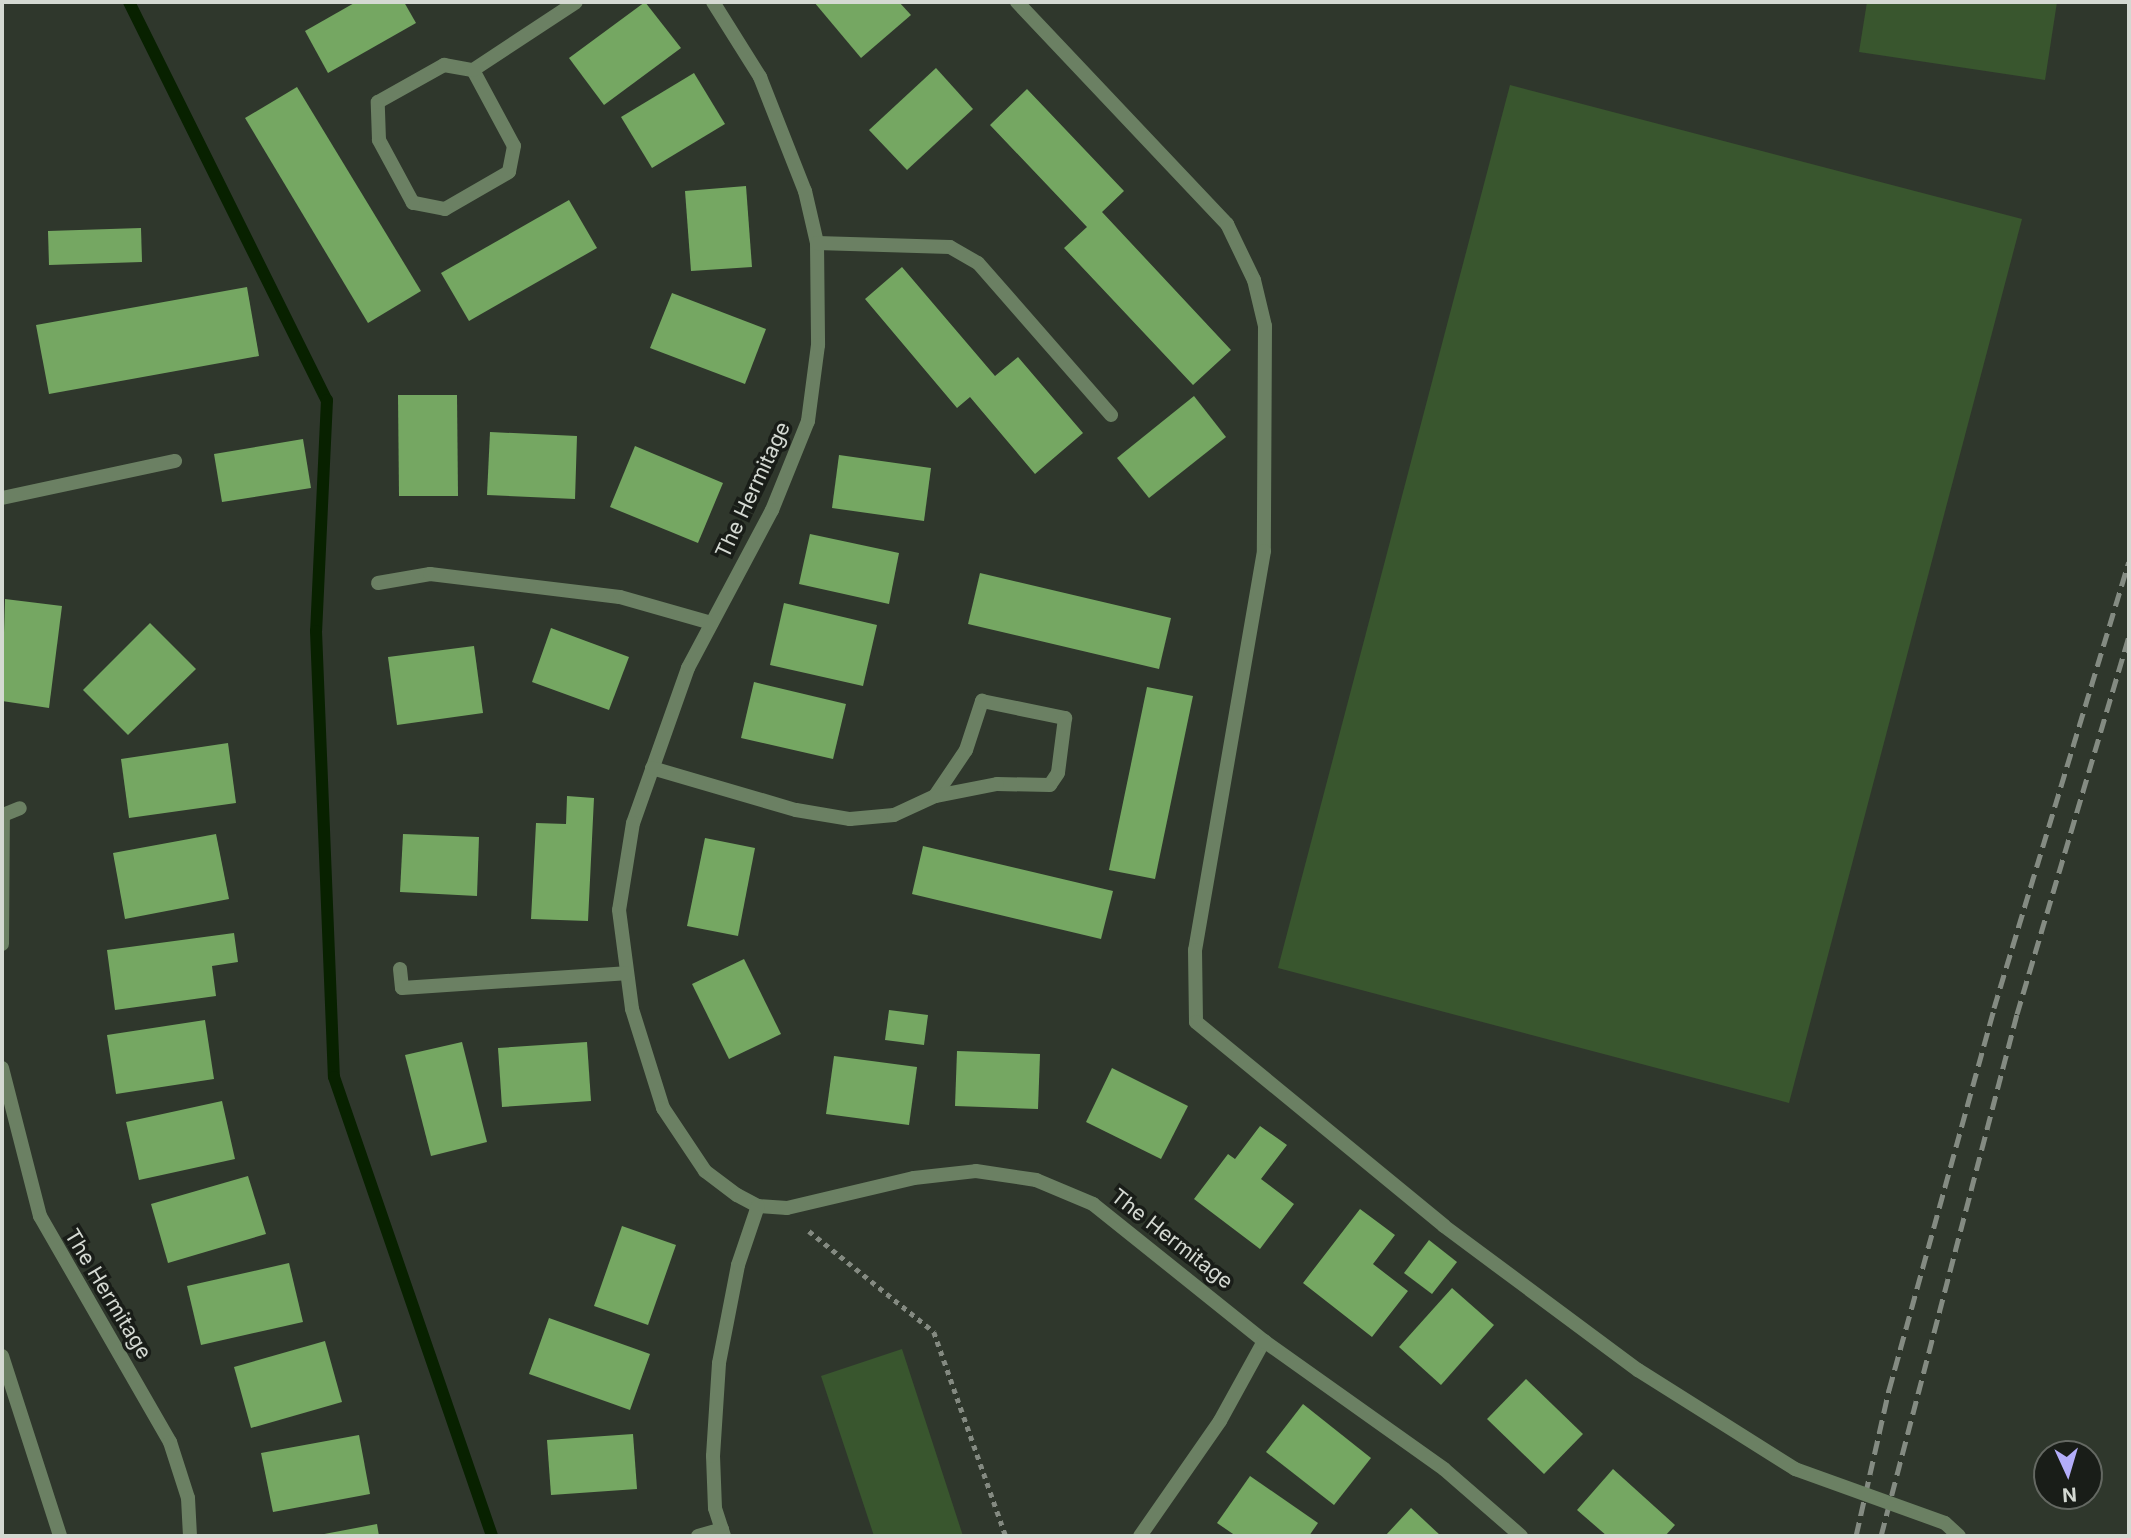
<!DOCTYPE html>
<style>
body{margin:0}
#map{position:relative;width:2131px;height:1538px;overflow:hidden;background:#2f372c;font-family:Inter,sans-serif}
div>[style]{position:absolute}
.green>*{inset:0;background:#39562e}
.stream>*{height:12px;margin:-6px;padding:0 6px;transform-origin:6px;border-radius:6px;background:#082100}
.building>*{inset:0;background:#75a762}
.path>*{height:4.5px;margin-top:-2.25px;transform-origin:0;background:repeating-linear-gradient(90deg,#848a81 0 5px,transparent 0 10px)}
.service>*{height:14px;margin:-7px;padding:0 7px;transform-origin:7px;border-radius:7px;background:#6b8063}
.minor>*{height:14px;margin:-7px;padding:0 7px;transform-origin:7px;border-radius:7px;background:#6b8063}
.rail>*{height:5px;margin-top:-2.5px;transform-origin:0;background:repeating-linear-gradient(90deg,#848b82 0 14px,transparent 0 21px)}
.minor-bridge>*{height:14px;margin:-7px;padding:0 7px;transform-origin:7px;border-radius:7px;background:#6b8063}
span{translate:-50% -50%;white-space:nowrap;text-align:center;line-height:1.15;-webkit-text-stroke:7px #191d18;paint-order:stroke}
.street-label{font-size:21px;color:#d4d9d2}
.frame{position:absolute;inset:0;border:4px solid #d4d9d2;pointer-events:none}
.north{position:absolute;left:2033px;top:1440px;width:70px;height:70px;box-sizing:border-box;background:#191d18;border:2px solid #646862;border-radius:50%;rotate:176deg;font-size:19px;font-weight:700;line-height:28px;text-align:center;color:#d4d9d2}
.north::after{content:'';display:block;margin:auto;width:24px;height:32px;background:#b3adf9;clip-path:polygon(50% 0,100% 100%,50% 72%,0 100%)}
</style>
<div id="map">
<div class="green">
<div style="clip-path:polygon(1867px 2px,2057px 2px,2045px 80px,1859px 52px)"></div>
<div style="clip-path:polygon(1510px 85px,2022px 219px,1789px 1103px,1278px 968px)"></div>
<div style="clip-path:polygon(902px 1349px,963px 1536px,874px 1536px,821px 1376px)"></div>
</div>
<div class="stream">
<div style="left:129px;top:2px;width:445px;rotate:63.6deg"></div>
<div style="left:327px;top:400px;width:231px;rotate:92.7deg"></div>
<div style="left:316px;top:631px;width:446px;rotate:87.7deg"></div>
<div style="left:334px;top:1077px;width:485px;rotate:71deg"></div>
</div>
<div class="building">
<div style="clip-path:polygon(356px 2px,404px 2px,416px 23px,328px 73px,305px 31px)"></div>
<div style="clip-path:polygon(645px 2px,681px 48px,604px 105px,569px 58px)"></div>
<div style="clip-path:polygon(814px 2px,899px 2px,911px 15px,861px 58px)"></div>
<div style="clip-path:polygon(936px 68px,973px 109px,907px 170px,869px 130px)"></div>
<div style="clip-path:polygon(694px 73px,725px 124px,652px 168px,621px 117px)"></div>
<div style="clip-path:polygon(297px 87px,421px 291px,368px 323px,245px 118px)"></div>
<div style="clip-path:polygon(1027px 89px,1124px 191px,1102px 212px,1231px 350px,1193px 385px,1064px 248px,1087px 227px,990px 125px)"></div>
<div style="clip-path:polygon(746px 186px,752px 267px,691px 271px,685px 191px)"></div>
<div style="clip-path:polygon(569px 200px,597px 248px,469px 321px,441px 273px)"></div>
<div style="clip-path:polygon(141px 228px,142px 262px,49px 265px,48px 231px)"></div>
<div style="clip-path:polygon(902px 267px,995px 376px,1018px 357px,1083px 433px,1035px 474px,970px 397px,957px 408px,865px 299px)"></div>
<div style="clip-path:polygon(247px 287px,259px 356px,49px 394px,36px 325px)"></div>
<div style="clip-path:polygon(672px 293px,766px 329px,745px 384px,650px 348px)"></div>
<div style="clip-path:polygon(398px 395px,457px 395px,458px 496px,399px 496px)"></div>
<div style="clip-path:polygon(1194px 396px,1226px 437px,1149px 498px,1117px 458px)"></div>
<div style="clip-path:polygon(490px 432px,577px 436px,575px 499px,487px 495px)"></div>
<div style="clip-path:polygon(303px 439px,311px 488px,222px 502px,214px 454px)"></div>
<div style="clip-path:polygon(635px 446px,723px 483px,698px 543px,610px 507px)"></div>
<div style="clip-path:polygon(839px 455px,931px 468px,924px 521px,832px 508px)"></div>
<div style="clip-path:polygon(810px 534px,899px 553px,889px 604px,799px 584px)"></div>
<div style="clip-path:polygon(980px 573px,1171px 618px,1159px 669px,968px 624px)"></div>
<div style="clip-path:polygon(5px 599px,62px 606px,49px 708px,2px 701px)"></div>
<div style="clip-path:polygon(784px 603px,877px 625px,863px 686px,770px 665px)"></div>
<div style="clip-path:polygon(150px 623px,196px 669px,128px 735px,83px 690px)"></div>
<div style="clip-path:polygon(551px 628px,629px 657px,609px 710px,532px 682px)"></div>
<div style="clip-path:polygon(474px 646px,483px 713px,397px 725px,388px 657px)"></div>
<div style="clip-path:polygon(754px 682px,846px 704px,833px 759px,741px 738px)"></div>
<div style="clip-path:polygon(1147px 687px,1193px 696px,1155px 879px,1109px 870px)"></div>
<div style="clip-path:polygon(228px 743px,236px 803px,129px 818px,121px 759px)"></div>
<div style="clip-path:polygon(567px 796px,594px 798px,588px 921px,531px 919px,536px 823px,566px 824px)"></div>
<div style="clip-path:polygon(216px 834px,229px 899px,125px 919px,113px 853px)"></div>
<div style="clip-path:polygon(403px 834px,479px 837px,477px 896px,400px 892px)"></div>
<div style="clip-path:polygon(705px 838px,755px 848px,738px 936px,687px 926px)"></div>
<div style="clip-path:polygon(923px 846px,1113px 891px,1101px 939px,912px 894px)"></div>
<div style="clip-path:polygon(234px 933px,238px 962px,212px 966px,216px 996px,115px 1010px,107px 950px)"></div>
<div style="clip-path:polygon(744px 959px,781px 1034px,729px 1059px,692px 984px)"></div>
<div style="clip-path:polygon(889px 1010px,928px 1015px,924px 1045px,885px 1040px)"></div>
<div style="clip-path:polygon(205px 1020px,214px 1079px,116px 1094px,107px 1035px)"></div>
<div style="clip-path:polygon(462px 1042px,487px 1142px,431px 1156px,405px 1055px)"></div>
<div style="clip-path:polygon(587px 1042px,591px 1101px,502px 1107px,498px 1048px)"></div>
<div style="clip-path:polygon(957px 1051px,1040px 1054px,1038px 1109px,955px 1106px)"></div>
<div style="clip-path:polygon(834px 1056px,917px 1067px,909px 1125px,826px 1114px)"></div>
<div style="clip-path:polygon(1112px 1068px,1188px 1106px,1161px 1159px,1086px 1122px)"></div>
<div style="clip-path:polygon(222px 1101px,235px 1159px,139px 1180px,126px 1122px)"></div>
<div style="clip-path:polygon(1260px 1126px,1287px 1145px,1261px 1179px,1294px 1204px,1260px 1249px,1194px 1199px,1228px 1154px,1235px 1159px)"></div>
<div style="clip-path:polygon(248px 1176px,266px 1234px,168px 1263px,151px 1204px)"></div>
<div style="clip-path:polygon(1360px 1209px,1395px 1235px,1373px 1264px,1408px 1291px,1372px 1337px,1303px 1283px)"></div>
<div style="clip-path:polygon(622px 1226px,676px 1245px,648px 1325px,594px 1306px)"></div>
<div style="clip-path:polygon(1429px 1240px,1457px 1262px,1432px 1294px,1404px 1273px)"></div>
<div style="clip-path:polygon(289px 1263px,303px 1322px,201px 1345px,187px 1286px)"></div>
<div style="clip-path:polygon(1452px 1288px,1494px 1325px,1441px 1385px,1399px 1347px)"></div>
<div style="clip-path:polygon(549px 1318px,650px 1354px,630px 1410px,529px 1374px)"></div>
<div style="clip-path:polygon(325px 1341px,342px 1402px,251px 1428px,234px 1367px)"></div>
<div style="clip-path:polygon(1526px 1379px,1583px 1434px,1544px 1474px,1487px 1419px)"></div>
<div style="clip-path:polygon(1303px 1404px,1371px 1458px,1334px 1505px,1266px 1452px)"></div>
<div style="clip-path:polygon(633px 1434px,637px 1489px,551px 1495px,547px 1440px)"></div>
<div style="clip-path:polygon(359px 1435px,370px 1494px,273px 1512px,261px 1453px)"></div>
<div style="clip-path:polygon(1613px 1469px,1675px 1525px,1665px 1536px,1607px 1536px,1577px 1510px)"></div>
<div style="clip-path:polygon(1250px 1476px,1318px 1523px,1309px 1536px,1236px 1536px,1217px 1523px)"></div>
<div style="clip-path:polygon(1411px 1508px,1441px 1536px,1385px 1536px)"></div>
<div style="clip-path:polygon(377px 1524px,379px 1536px,319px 1536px,319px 1535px)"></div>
</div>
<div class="path">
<div style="left:809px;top:1231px;width:161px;rotate:38.9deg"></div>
<div style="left:934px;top:1332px;width:216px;rotate:70.6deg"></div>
</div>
<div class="service">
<div style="left:2px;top:498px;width:177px;rotate:-12.1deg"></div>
</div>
<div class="minor">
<div style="left:713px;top:2px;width:89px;rotate:57.9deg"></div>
<div style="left:760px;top:77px;width:123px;rotate:68.5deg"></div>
<div style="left:805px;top:191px;width:53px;rotate:77deg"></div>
<div style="left:817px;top:243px;width:102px;rotate:89.4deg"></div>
<div style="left:818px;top:345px;width:77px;rotate:97.5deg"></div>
<div style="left:808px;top:421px;width:96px;rotate:112deg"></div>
<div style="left:772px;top:510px;width:179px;rotate:118deg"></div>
<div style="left:688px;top:668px;width:164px;rotate:109.5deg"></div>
<div style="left:633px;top:823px;width:88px;rotate:99.1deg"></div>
<div style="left:619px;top:910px;width:100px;rotate:82.5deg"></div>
<div style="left:632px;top:1009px;width:104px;rotate:72.6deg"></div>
<div style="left:663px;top:1108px;width:76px;rotate:56.3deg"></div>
<div style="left:705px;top:1171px;width:40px;rotate:37deg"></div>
<div style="left:737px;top:1195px;width:24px;rotate:28deg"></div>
<div style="left:758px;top:1206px;width:29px;rotate:4deg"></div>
<div style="left:787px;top:1208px;width:130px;rotate:-13.3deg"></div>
<div style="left:914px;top:1178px;width:62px;rotate:-6.4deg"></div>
<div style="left:976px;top:1171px;width:61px;rotate:8.5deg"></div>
<div style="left:1036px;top:1180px;width:62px;rotate:22.8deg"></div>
<div style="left:1093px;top:1204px;width:219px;rotate:38.7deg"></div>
<div style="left:1264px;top:1341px;width:91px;rotate:118.8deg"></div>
<div style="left:1220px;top:1421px;width:140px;rotate:124.8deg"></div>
<div style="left:1017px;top:2px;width:306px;rotate:46.6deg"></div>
<div style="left:1227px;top:224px;width:62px;rotate:64.3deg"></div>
<div style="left:1254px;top:280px;width:47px;rotate:76.6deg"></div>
<div style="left:1265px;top:326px;width:225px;rotate:90.3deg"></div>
<div style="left:1264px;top:551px;width:405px;rotate:99.8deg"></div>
<div style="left:1195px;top:950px;width:72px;rotate:89.2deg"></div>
<div style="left:1196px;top:1022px;width:321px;rotate:39.4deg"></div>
<div style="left:1444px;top:1226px;width:242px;rotate:36.6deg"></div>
<div style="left:1638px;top:1370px;width:186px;rotate:32.2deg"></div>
<div style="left:473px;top:70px;width:86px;rotate:61.7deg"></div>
<div style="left:514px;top:146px;width:26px;rotate:101deg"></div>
<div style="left:509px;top:172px;width:74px;rotate:150deg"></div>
<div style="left:445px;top:209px;width:33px;rotate:-169deg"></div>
<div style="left:413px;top:203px;width:72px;rotate:-118.4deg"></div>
<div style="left:379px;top:140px;width:38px;rotate:-92deg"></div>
<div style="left:378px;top:102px;width:76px;rotate:-29.3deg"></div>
<div style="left:444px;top:65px;width:29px;rotate:10deg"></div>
<div style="left:473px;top:70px;width:123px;rotate:-33.4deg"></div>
<div style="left:817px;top:243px;width:133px;rotate:1.7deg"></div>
<div style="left:950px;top:247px;width:32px;rotate:30deg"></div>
<div style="left:978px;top:263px;width:202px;rotate:48.8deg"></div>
<div style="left:378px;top:583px;width:53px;rotate:-9.8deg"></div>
<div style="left:430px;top:574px;width:191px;rotate:6.9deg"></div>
<div style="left:620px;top:597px;width:95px;rotate:15.9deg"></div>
<div style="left:652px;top:768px;width:150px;rotate:16.3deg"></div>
<div style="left:796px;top:810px;width:55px;rotate:9.5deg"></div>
<div style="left:850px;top:819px;width:44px;rotate:-5.2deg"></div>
<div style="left:894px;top:815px;width:45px;rotate:-24.9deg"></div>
<div style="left:935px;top:796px;width:55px;rotate:-56deg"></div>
<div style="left:966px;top:750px;width:52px;rotate:-71.9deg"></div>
<div style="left:982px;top:701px;width:85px;rotate:11.6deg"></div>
<div style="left:1065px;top:718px;width:55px;rotate:97.3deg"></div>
<div style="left:1058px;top:773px;width:14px;rotate:124deg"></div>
<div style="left:1050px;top:785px;width:53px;rotate:-178.9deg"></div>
<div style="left:997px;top:784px;width:63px;rotate:169deg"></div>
<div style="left:2px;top:944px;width:129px;rotate:-89.6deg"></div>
<div style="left:3px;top:815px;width:18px;rotate:-22deg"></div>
<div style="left:400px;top:969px;width:19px;rotate:84deg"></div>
<div style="left:402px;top:988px;width:224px;rotate:-3.8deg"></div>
<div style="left:2px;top:1068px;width:153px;rotate:75.6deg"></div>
<div style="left:40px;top:1216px;width:261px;rotate:60.1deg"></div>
<div style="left:170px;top:1442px;width:59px;rotate:72.2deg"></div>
<div style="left:188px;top:1498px;width:38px;rotate:87deg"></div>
<div style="left:1264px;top:1341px;width:221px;rotate:35.4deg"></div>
<div style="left:1444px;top:1469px;width:102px;rotate:41deg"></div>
<div style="left:2px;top:1356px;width:189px;rotate:72.1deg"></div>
<div style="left:1945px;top:1523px;width:19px;rotate:43deg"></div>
<div style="left:698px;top:1536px;width:25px;rotate:-16deg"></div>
<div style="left:724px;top:1536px;width:29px;rotate:-108deg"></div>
<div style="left:715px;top:1508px;width:52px;rotate:-92.2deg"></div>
<div style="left:713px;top:1456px;width:93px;rotate:-86.3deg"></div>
<div style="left:719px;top:1363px;width:100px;rotate:-79deg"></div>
<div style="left:738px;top:1265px;width:62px;rotate:-71.3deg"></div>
</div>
<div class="rail">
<div style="left:1856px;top:1536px;width:150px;rotate:-77.3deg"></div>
<div style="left:1889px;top:1390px;width:396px;rotate:-74.6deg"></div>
<div style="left:1994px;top:1008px;width:466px;rotate:-73.2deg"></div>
<div style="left:1881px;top:1536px;width:539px;rotate:-75.4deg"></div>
<div style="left:2017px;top:1014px;width:393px;rotate:-73.5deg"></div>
</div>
<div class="minor-bridge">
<div style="left:1795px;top:1469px;width:159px;rotate:19.8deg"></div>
</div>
<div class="street-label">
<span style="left:753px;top:490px;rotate:-65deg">The Hermitage</span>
<span style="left:1172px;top:1239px;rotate:38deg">The Hermitage</span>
<span style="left:108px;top:1294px;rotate:59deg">The Hermitage</span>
</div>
<div class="frame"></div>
<div class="north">N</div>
</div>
